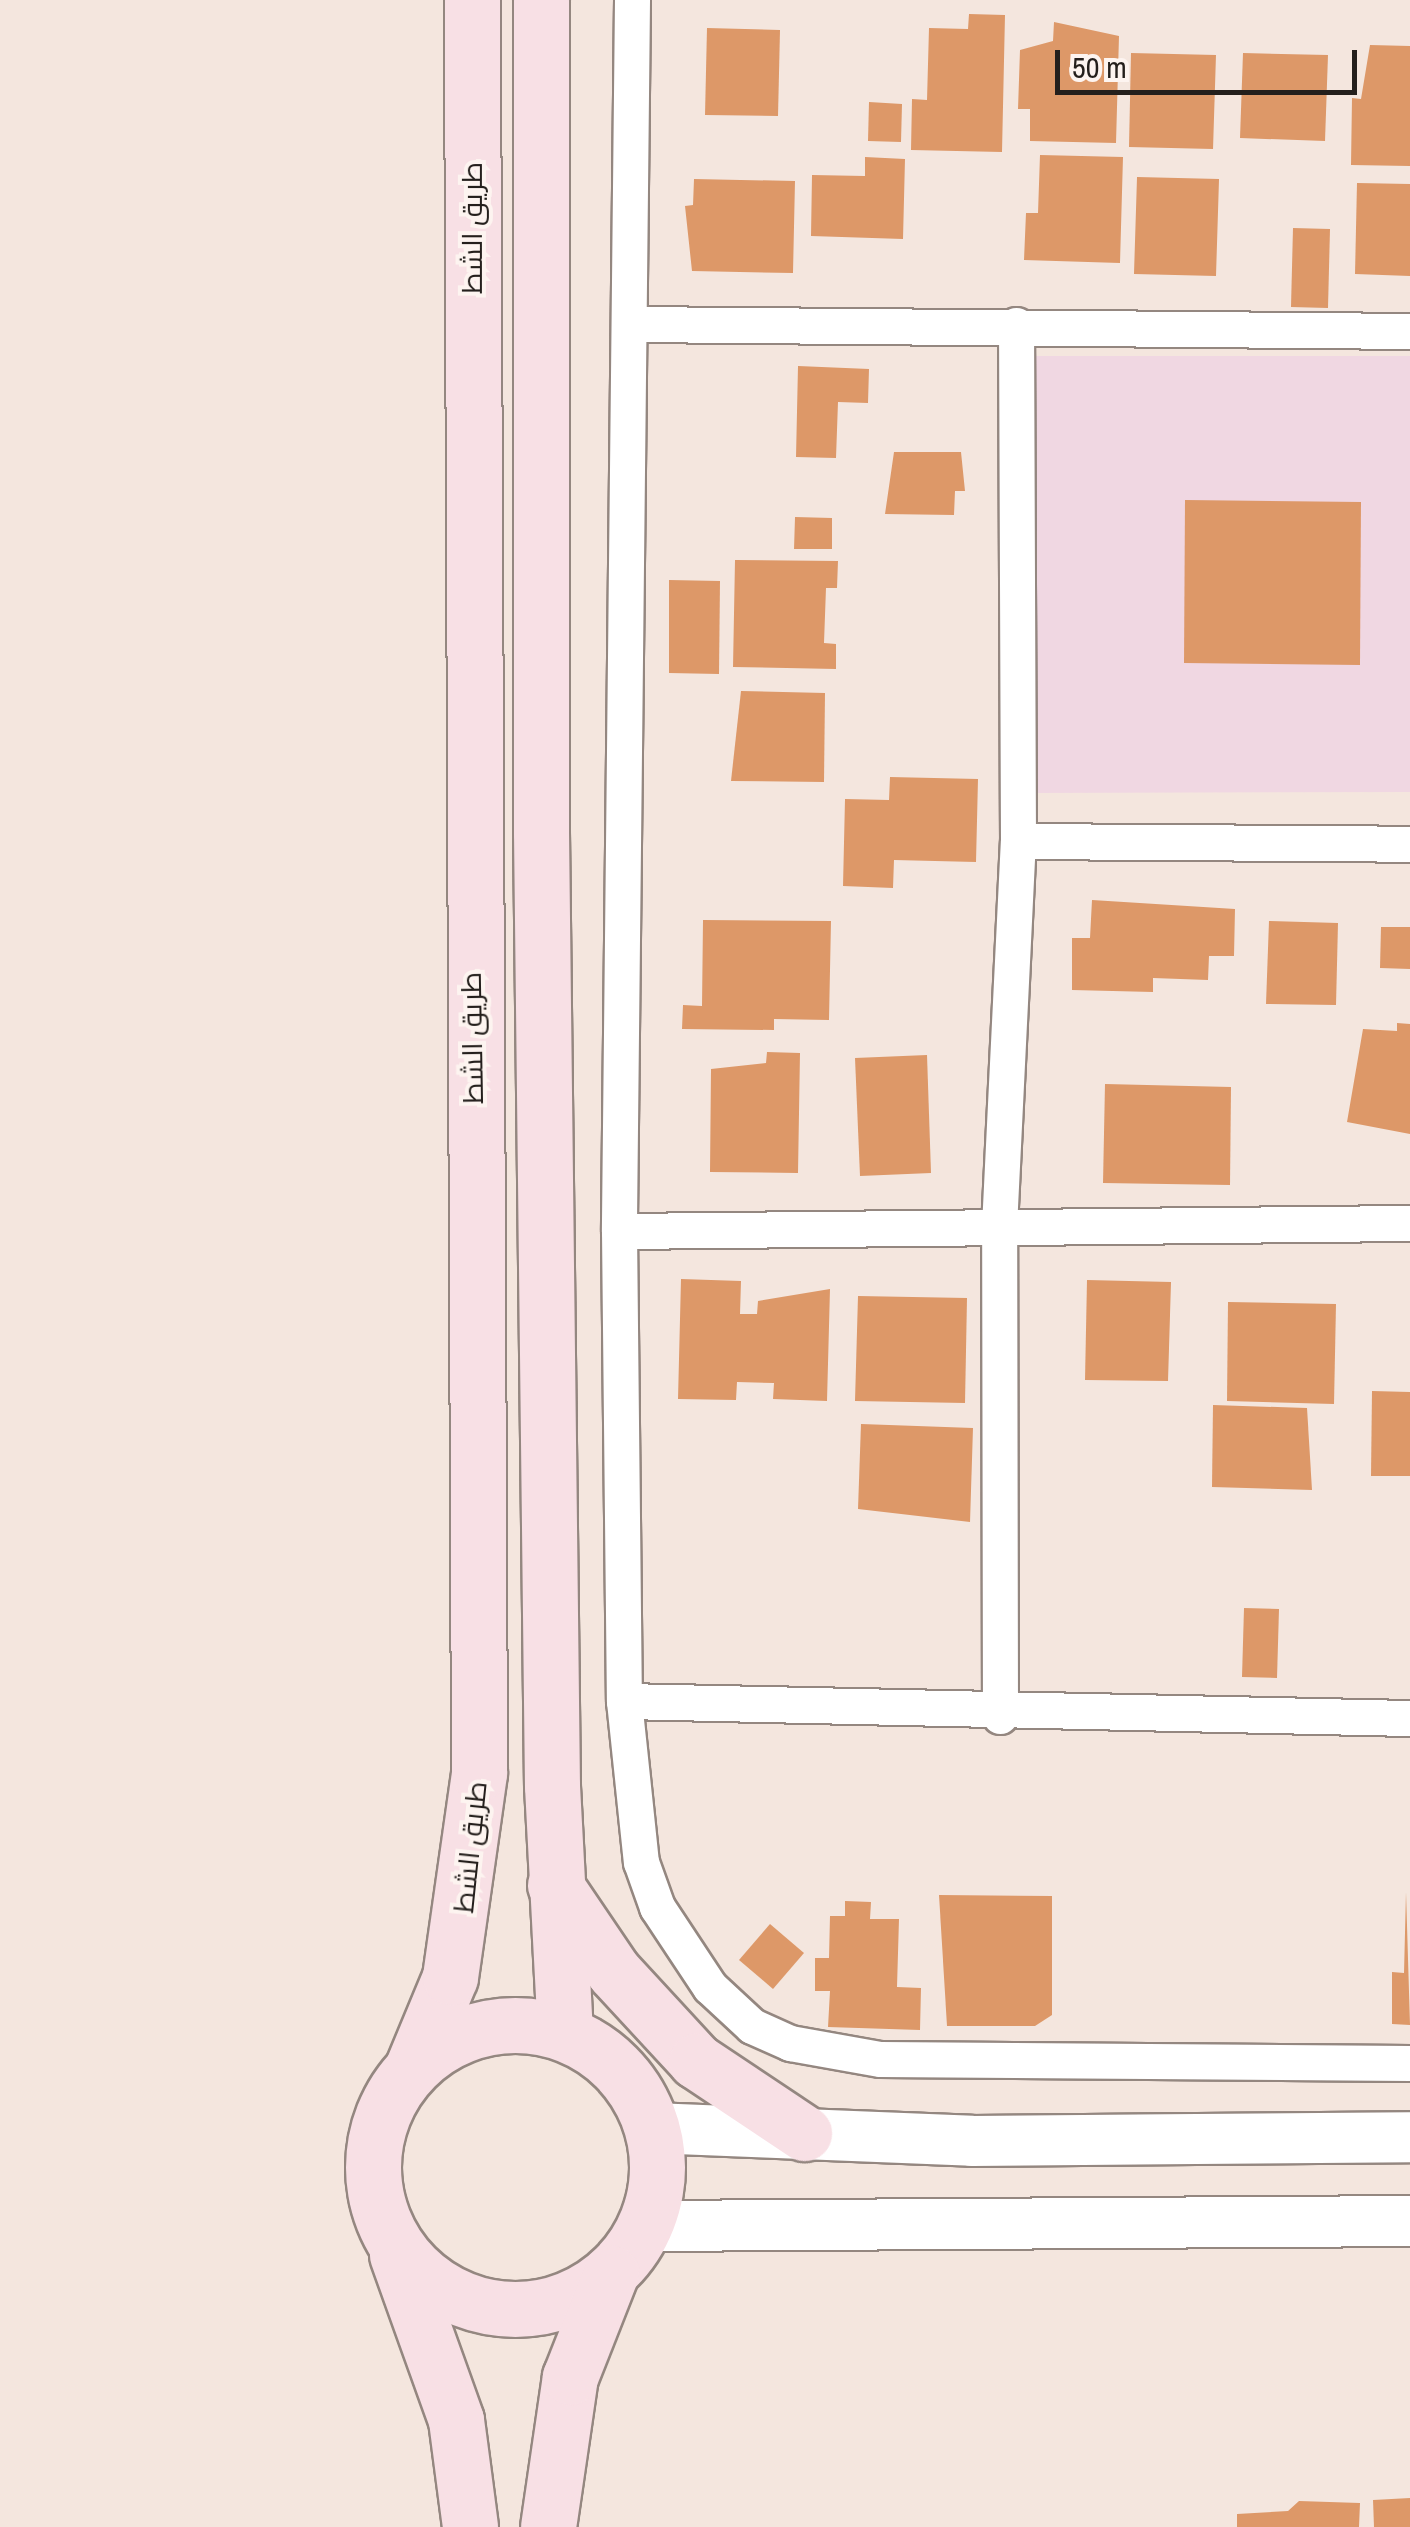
<!DOCTYPE html>
<meta charset="utf-8">
<style>
body{margin:0}
#map{position:relative;width:1410px;height:2527px;overflow:hidden;background:#f4e6de;font-family:"Archivo Narrow",Cairo,sans-serif}
div>[style]{position:absolute}
.medical>*{inset:0;background:#f0d7e2}
.building>*{inset:0;background:#dd9868}
.roads{filter:drop-shadow(2px 0 #948780) drop-shadow(-2px 0 #948780) drop-shadow(0 2px #948780) drop-shadow(0 -2px #948780)}
.street>*{height:35px;margin:-17.5px;padding:0 17.5px;transform-origin:17.5px;border-radius:17.5px;background:#fff}
.secondary>*{height:50px;margin:-25px;padding:0 25px;transform-origin:25px;border-radius:25px;background:#fff}
.primary>*{height:55px;margin:-27.5px;padding:0 27.5px;transform-origin:27.5px;border-radius:27.5px;background:#f8e0e5}
.primary>.ring{margin:-27.5px;padding:0;box-sizing:content-box;background:none;border:55px solid #f8e0e5;border-radius:50%}
span{translate:-50% -50%;white-space:nowrap;text-align:center;line-height:1.15;-webkit-text-stroke:8px #fdf4f0;paint-order:stroke}
.street-label{font-size:28px;color:#241f1c}
.scale{position:absolute;left:1055px;top:50px;width:302px;height:45px;box-sizing:border-box;border:5px solid #241f1c;border-top:0;padding-left:12px;font-size:30px;line-height:35px;white-space:nowrap;color:#241f1c;-webkit-text-stroke:8px #fdf4f0;paint-order:stroke}
</style>
<div id="map">
<div class="medical">
<div style="clip-path:polygon(1033px 356px,1410px 356px,1410px 792px,1033px 793px)"></div>
</div>
<div class="building">
<div style="clip-path:polygon(969px 14px,1005px 15px,1002px 152px,911px 150px,912px 99px,927px 100px,929px 28px,968px 29px)"></div>
<div style="clip-path:polygon(1054px 22px,1119px 36px,1116px 143px,1030px 141px,1030px 109px,1018px 109px,1020px 50px,1053px 41px)"></div>
<div style="clip-path:polygon(707px 28px,780px 30px,778px 116px,705px 115px)"></div>
<div style="clip-path:polygon(1370px 45px,1410px 46px,1410px 166px,1351px 165px,1352px 98px,1361px 99px)"></div>
<div style="clip-path:polygon(1131px 53px,1216px 55px,1213px 149px,1129px 147px)"></div>
<div style="clip-path:polygon(1243px 53px,1328px 55px,1325px 141px,1240px 138px)"></div>
<div style="clip-path:polygon(869px 102px,902px 104px,901px 142px,868px 141px)"></div>
<div style="clip-path:polygon(1040px 155px,1123px 157px,1120px 263px,1024px 260px,1026px 213px,1038px 213px)"></div>
<div style="clip-path:polygon(865px 157px,905px 159px,903px 239px,811px 236px,812px 175px,865px 176px)"></div>
<div style="clip-path:polygon(1137px 177px,1219px 179px,1216px 276px,1134px 274px)"></div>
<div style="clip-path:polygon(694px 179px,795px 181px,793px 273px,692px 271px,685px 206px,693px 205px)"></div>
<div style="clip-path:polygon(1357px 183px,1410px 184px,1410px 276px,1355px 274px)"></div>
<div style="clip-path:polygon(1293px 228px,1330px 229px,1328px 308px,1291px 307px)"></div>
<div style="clip-path:polygon(798px 366px,869px 369px,868px 403px,838px 402px,836px 458px,796px 457px)"></div>
<div style="clip-path:polygon(894px 452px,961px 452px,965px 491px,955px 491px,954px 515px,885px 514px)"></div>
<div style="clip-path:polygon(1185px 500px,1361px 502px,1360px 665px,1184px 663px)"></div>
<div style="clip-path:polygon(795px 517px,832px 518px,832px 549px,794px 549px)"></div>
<div style="clip-path:polygon(735px 560px,838px 561px,837px 588px,826px 588px,824px 643px,836px 644px,836px 669px,733px 667px)"></div>
<div style="clip-path:polygon(669px 580px,720px 581px,719px 674px,669px 673px)"></div>
<div style="clip-path:polygon(741px 691px,825px 693px,824px 782px,731px 781px)"></div>
<div style="clip-path:polygon(890px 777px,978px 779px,976px 862px,894px 860px,893px 888px,843px 886px,845px 799px,889px 800px)"></div>
<div style="clip-path:polygon(1092px 900px,1235px 909px,1234px 956px,1209px 956px,1208px 980px,1153px 978px,1153px 992px,1072px 990px,1072px 938px,1090px 938px)"></div>
<div style="clip-path:polygon(703px 920px,831px 921px,829px 1020px,774px 1019px,774px 1030px,682px 1029px,683px 1005px,702px 1006px)"></div>
<div style="clip-path:polygon(1269px 921px,1338px 923px,1336px 1005px,1266px 1004px)"></div>
<div style="clip-path:polygon(1381px 927px,1410px 927px,1410px 969px,1380px 968px)"></div>
<div style="clip-path:polygon(1397px 1023px,1410px 1024px,1410px 1134px,1347px 1122px,1363px 1029px,1397px 1031px)"></div>
<div style="clip-path:polygon(767px 1052px,800px 1053px,798px 1173px,710px 1172px,711px 1069px,766px 1063px)"></div>
<div style="clip-path:polygon(927px 1055px,931px 1173px,860px 1176px,855px 1058px)"></div>
<div style="clip-path:polygon(1105px 1084px,1231px 1087px,1230px 1185px,1103px 1183px)"></div>
<div style="clip-path:polygon(681px 1279px,741px 1281px,740px 1314px,757px 1314px,758px 1301px,830px 1289px,827px 1401px,773px 1399px,774px 1383px,737px 1382px,736px 1400px,678px 1399px)"></div>
<div style="clip-path:polygon(1087px 1280px,1171px 1282px,1168px 1381px,1085px 1380px)"></div>
<div style="clip-path:polygon(858px 1296px,967px 1298px,965px 1403px,855px 1401px)"></div>
<div style="clip-path:polygon(1228px 1302px,1336px 1304px,1334px 1404px,1227px 1401px)"></div>
<div style="clip-path:polygon(1372px 1391px,1410px 1392px,1410px 1476px,1371px 1476px)"></div>
<div style="clip-path:polygon(1213px 1405px,1307px 1408px,1312px 1490px,1212px 1487px)"></div>
<div style="clip-path:polygon(861px 1424px,973px 1428px,970px 1522px,858px 1509px)"></div>
<div style="clip-path:polygon(1244px 1608px,1279px 1609px,1277px 1678px,1242px 1677px)"></div>
<div style="clip-path:polygon(1406px 1892px,1410px 2025px,1392px 2024px,1392px 1972px,1404px 1973px)"></div>
<div style="clip-path:polygon(939px 1895px,1052px 1896px,1052px 2015px,1035px 2026px,947px 2026px)"></div>
<div style="clip-path:polygon(845px 1901px,871px 1902px,870px 1919px,899px 1919px,897px 1987px,921px 1988px,920px 2030px,828px 2027px,830px 1991px,815px 1991px,815px 1958px,829px 1958px,830px 1916px,845px 1916px)"></div>
<div style="clip-path:polygon(770px 1924px,804px 1953px,773px 1989px,739px 1960px)"></div>
<div style="clip-path:polygon(1410px 2498px,1410px 2527px,1374px 2527px,1373px 2500px)"></div>
<div style="clip-path:polygon(1360px 2503px,1359px 2527px,1237px 2527px,1237px 2514px,1288px 2511px,1299px 2501px)"></div>
</div>
<div class="roads">
<div class="street">
<div style="left:632px;top:0;width:1231px;rotate:90.61deg"></div>
<div style="left:619px;top:1231px;width:470px;rotate:89.4deg"></div>
<div style="left:624px;top:1701px;width:162px;rotate:84deg"></div>
<div style="left:641px;top:1862px;width:48px;rotate:70.4deg"></div>
<div style="left:657px;top:1907px;width:96px;rotate:56.5deg"></div>
<div style="left:710px;top:1987px;width:57px;rotate:42.9deg"></div>
<div style="left:752px;top:2026px;width:42px;rotate:24.1deg"></div>
<div style="left:790px;top:2043px;width:91px;rotate:10.1deg"></div>
<div style="left:880px;top:2059px;width:530px;rotate:0.43deg"></div>
<div style="left:630px;top:324px;width:780px;rotate:0.51deg"></div>
<div style="left:1018px;top:841px;width:392px;rotate:0.4deg"></div>
<div style="left:619px;top:1231px;width:791px;rotate:-0.58deg"></div>
<div style="left:624px;top:1701px;width:786px;rotate:1.24deg"></div>
<div style="left:1000px;top:1716px;width:489px;rotate:-90.1deg"></div>
<div style="left:999px;top:1227px;width:386px;rotate:-87.2deg"></div>
<div style="left:1018px;top:841px;width:516px;rotate:-90.22deg"></div>
</div>
<div class="secondary">
<div style="left:652px;top:2128px;width:320px;rotate:2.3deg"></div>
<div style="left:972px;top:2141px;width:438px;rotate:-0.5deg"></div>
<div style="left:645px;top:2226px;width:765px;rotate:-0.37deg"></div>
</div>
<div class="primary">
<div style="left:541px;top:0;width:832px;rotate:90deg"></div>
<div style="left:541px;top:832px;width:954px;rotate:89.34deg"></div>
<div style="left:552px;top:1786px;width:247px;rotate:87deg"></div>
<div style="left:555px;top:1885px;width:105px;rotate:55.9deg"></div>
<div style="left:614px;top:1972px;width:121px;rotate:47.3deg"></div>
<div style="left:696px;top:2061px;width:130px;rotate:33.7deg"></div>
<div class="ring" style="left:373px;top:2025px;width:229px;height:229px"></div>
<div style="left:413px;top:2066px;width:96px;rotate:-67.4deg"></div>
<div style="left:450px;top:1977px;width:206px;rotate:-81.9deg"></div>
<div style="left:479px;top:1773px;width:1773px;rotate:-90.23deg"></div>
<div style="left:397px;top:2255px;width:175px;rotate:70.3deg"></div>
<div style="left:456px;top:2420px;width:108px;rotate:82.5deg"></div>
<div style="left:548px;top:2527px;width:152px;rotate:-81.7deg"></div>
<div style="left:570px;top:2377px;width:112px;rotate:-68.5deg"></div>
</div>
</div>
<div class="street-label">
<span style="left:472px;top:228px;rotate:-90deg">طريق الشط</span>
<span style="left:472px;top:1038px;rotate:-91deg">طريق الشط</span>
<span style="left:470px;top:1847px;rotate:-84deg">طريق الشط</span>
</div>
<div class="scale">50 m</div>
</div>
